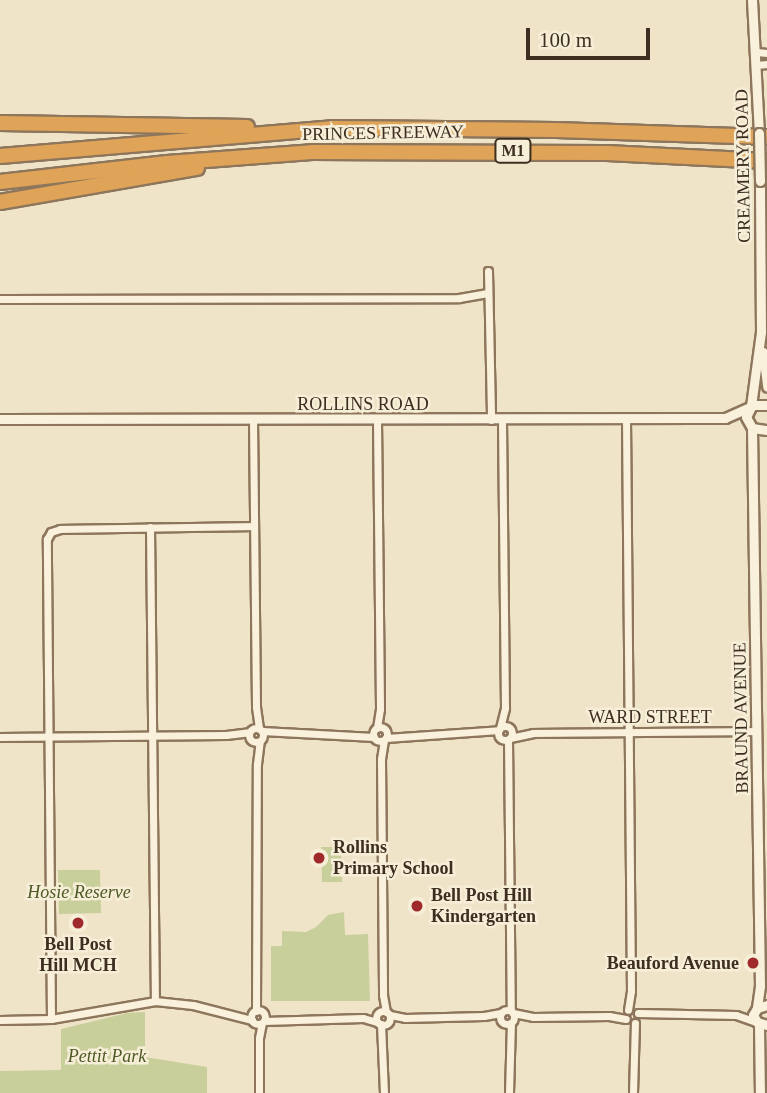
<!DOCTYPE html>
<style>
body{margin:0}
#map{position:relative;width:767px;height:1093px;overflow:hidden;background:#f0e4c8;font-family:"Times New Roman",serif}
div>[style]{position:absolute}
.green>*{inset:0;background:#c9cf9b}
.roads{filter:drop-shadow(2px 0 #8d765c) drop-shadow(-2px 0 #8d765c) drop-shadow(0 2px #8d765c) drop-shadow(0 -2px #8d765c)}
.minor>*{height:7px;margin:-3.5px;padding:0 3.5px;transform-origin:3.5px;border-radius:3.5px;background:#faf1dc}
.minor>.ring{margin:-3.5px;padding:0;box-sizing:content-box;background:none;border:7px solid #faf1dc;border-radius:50%}
.tertiary>*{height:9px;margin:-4.5px;padding:0 4.5px;transform-origin:4.5px;border-radius:4.5px;background:#faf1dc}
.motorway>*{height:14px;margin:-7px;padding:0 7px;transform-origin:7px;border-radius:7px;background:#e0a458}
.bridges{filter:drop-shadow(2px 0 #8d765c) drop-shadow(-2px 0 #8d765c) drop-shadow(0 2px #8d765c) drop-shadow(0 -2px #8d765c)}
.tertiary-bridge>*{height:9px;margin:-4.5px;padding:0 4.5px;transform-origin:4.5px;border-radius:4.5px;background:#faf1dc}
.dots>*{width:19px;height:19px;translate:-50% -50%;box-sizing:border-box;border:4px solid #f7eed8;border-radius:50%}
span{translate:-50% -50%;white-space:nowrap;text-align:center;line-height:1.15;-webkit-text-stroke:5px #f7eed8;paint-order:stroke}
.shield-label span{padding:2px 5px;background:#f7eed8;border:2px solid;border-radius:5px;-webkit-text-stroke-width:0}
.shield-label{font-size:16px;color:#3d2e20;font-weight:700}
.street-label{font-size:18px;color:#3d2e20}
.poi-label{font-size:18px;color:#3d2e20;font-weight:700}
.left{translate:0 -50%;text-align:left}
.right{translate:-100% -50%;text-align:right}
.park-label{font-size:18px;color:#4d5a26;font-style:italic}
.scale{position:absolute;left:526px;top:28px;width:124px;height:32px;box-sizing:border-box;border:4px solid #3d2e20;border-top:0;padding-left:9px;font-size:21px;line-height:24px;white-space:nowrap;color:#3d2e20;-webkit-text-stroke:5px #f7eed8;paint-order:stroke}
</style>
<div id="map">
<div class="green">
<div style="clip-path:polygon(321px 847px,341px 847px,342px 882px,322px 882px)"></div>
<div style="clip-path:polygon(58px 870px,100px 870px,101px 913px,59px 914px)"></div>
<div style="clip-path:polygon(344px 912px,345px 935px,368px 934px,370px 1001px,271px 1001px,271px 946px,282px 946px,282px 931px,306px 932px,316px 927px,328px 915px)"></div>
<div style="clip-path:polygon(145px 1012px,145px 1057px,207px 1067px,207px 1093px,0 1093px,0 1071px,61px 1070px,61px 1029px,127px 1013px)"></div>
</div>
<div class="roads">
<div class="minor">
<div style="left:756px;top:52px;width:11px;rotate:5deg"></div>
<div style="left:756px;top:65px;width:11px;rotate:-5deg"></div>
<div style="left:488px;top:271px;width:149px;rotate:88.8deg"></div>
<div style="left:0;top:299px;width:459px;rotate:-0.1deg"></div>
<div style="left:459px;top:298px;width:29px;rotate:-10deg"></div>
<div style="left:253px;top:419px;width:288px;rotate:89.4deg"></div>
<div style="left:256px;top:707px;width:22px;rotate:82deg"></div>
<div style="left:626px;top:419px;width:572px;rotate:89.5deg"></div>
<div style="left:631px;top:991px;width:19px;rotate:99deg"></div>
<div style="left:377px;top:420px;width:289px;rotate:89.4deg"></div>
<div style="left:380px;top:709px;width:19px;rotate:99deg"></div>
<div style="left:150px;top:527px;width:474px;rotate:89.4deg"></div>
<div class="ring" style="left:498px;top:726px;width:7px;height:7px"></div>
<div class="ring" style="left:373px;top:727px;width:7px;height:7px"></div>
<div class="ring" style="left:249px;top:728px;width:7px;height:7px"></div>
<div style="left:500px;top:728px;width:21px;rotate:-76deg"></div>
<div style="left:505px;top:708px;width:288px;rotate:-90.6deg"></div>
<div style="left:262px;top:731px;width:112px;rotate:3.1deg"></div>
<div style="left:0;top:737px;width:226px;rotate:-0.5deg"></div>
<div style="left:226px;top:735px;width:23px;rotate:-7deg"></div>
<div style="left:386px;top:738px;width:113px;rotate:-4deg"></div>
<div style="left:510px;top:738px;width:24px;rotate:-12deg"></div>
<div style="left:533px;top:733px;width:224px;rotate:-0.5deg"></div>
<div style="left:384px;top:740px;width:19px;rotate:99deg"></div>
<div style="left:381px;top:759px;width:236px;rotate:89.5deg"></div>
<div style="left:383px;top:995px;width:17px;rotate:80deg"></div>
<div style="left:508px;top:740px;width:270px;rotate:89.4deg"></div>
<div class="ring" style="left:500px;top:1010px;width:7px;height:7px"></div>
<div class="ring" style="left:251px;top:1010px;width:7px;height:7px"></div>
<div class="ring" style="left:376px;top:1011px;width:7px;height:7px"></div>
<div style="left:256px;top:1011px;width:247px;rotate:-89.8deg"></div>
<div style="left:257px;top:764px;width:23px;rotate:-83deg"></div>
<div style="left:513px;top:1013px;width:20px;rotate:11deg"></div>
<div style="left:533px;top:1017px;width:76px;rotate:-0.8deg"></div>
<div style="left:609px;top:1016px;width:17px;rotate:10deg"></div>
<div style="left:638px;top:1013px;width:98px;rotate:1.2deg"></div>
<div style="left:736px;top:1015px;width:21px;rotate:19deg"></div>
<div style="left:390px;top:1015px;width:15px;rotate:11deg"></div>
<div style="left:405px;top:1018px;width:79px;rotate:-1.5deg"></div>
<div style="left:484px;top:1016px;width:17px;rotate:-10deg"></div>
<div style="left:51px;top:1019px;width:480px;rotate:-90.5deg"></div>
<div style="left:47px;top:539px;width:8px;rotate:-60deg"></div>
<div style="left:51px;top:532px;width:9px;rotate:-18deg"></div>
<div style="left:60px;top:529px;width:194px;rotate:-0.9deg"></div>
<div style="left:0;top:1020px;width:51px;rotate:-1.1deg"></div>
<div style="left:51px;top:1019px;width:106px;rotate:-9.8deg"></div>
<div style="left:155px;top:1001px;width:38px;rotate:6deg"></div>
<div style="left:193px;top:1005px;width:61px;rotate:14.3deg"></div>
<div style="left:264px;top:1021px;width:99px;rotate:-1.7deg"></div>
<div style="left:363px;top:1018px;width:15px;rotate:16deg"></div>
<div style="left:381px;top:1024px;width:69px;rotate:87.5deg"></div>
<div style="left:259px;top:1093px;width:55px;rotate:-90deg"></div>
<div style="left:259px;top:1038px;width:15px;rotate:-79deg"></div>
<div style="left:509px;top:1093px;width:70px;rotate:-88.4deg"></div>
<div style="left:633px;top:1093px;width:70px;rotate:-88.4deg"></div>
</div>
<div class="tertiary">
<div style="left:752px;top:0;width:133px;rotate:87deg"></div>
<div style="left:763px;top:352px;width:35px;rotate:83deg"></div>
<div style="left:767px;top:405px;width:15px;rotate:180deg"></div>
<div style="left:752px;top:405px;width:13px;rotate:117deg"></div>
<div style="left:746px;top:417px;width:13px;rotate:61deg"></div>
<div style="left:752px;top:428px;width:15px;rotate:8deg"></div>
<div style="left:751px;top:406px;width:75px;rotate:-82.3deg"></div>
<div style="left:761px;top:332px;width:151px;rotate:-90.4deg"></div>
<div style="left:0;top:419px;width:704px;rotate:-0.08deg"></div>
<div style="left:704px;top:418px;width:21px"></div>
<div style="left:725px;top:418px;width:27px;rotate:-24deg"></div>
<div style="left:752px;top:428px;width:558px;rotate:89.18deg"></div>
<div style="left:760px;top:986px;width:22px;rotate:98deg"></div>
<div style="left:767px;top:1005px;width:10px;rotate:163deg"></div>
<div style="left:757px;top:1008px;width:8px;rotate:120deg"></div>
<div style="left:753px;top:1015px;width:8px;rotate:60deg"></div>
<div style="left:757px;top:1022px;width:10px;rotate:17deg"></div>
<div style="left:759px;top:1024px;width:69px;rotate:89.2deg"></div>
</div>
<div class="motorway">
<div style="left:0;top:123px;width:247px;rotate:0.9deg"></div>
<div style="left:0;top:156px;width:333px;rotate:-4.8deg"></div>
<div style="left:332px;top:128px;width:224px;rotate:0.5deg"></div>
<div style="left:556px;top:130px;width:211px;rotate:1.9deg"></div>
<div style="left:0;top:182px;width:168px;rotate:-6.5deg"></div>
<div style="left:167px;top:163px;width:145px;rotate:-4.3deg"></div>
<div style="left:312px;top:152px;width:295px;rotate:0.2deg"></div>
<div style="left:607px;top:153px;width:160px;rotate:2.9deg"></div>
<div style="left:0;top:202px;width:200px;rotate:-9.8deg"></div>
</div>
</div>
<div class="bridges">
<div class="tertiary-bridge">
<div style="left:759px;top:133px;width:48px;rotate:88.8deg"></div>
</div>
</div>
<div class="dots">
<div style="left:319px;top:858px;background:#9e2a2b"></div>
<div style="left:417px;top:906px;background:#9e2a2b"></div>
<div style="left:78px;top:923px;background:#9e2a2b"></div>
<div style="left:753px;top:963px;background:#9e2a2b"></div>
</div>
<div class="shield-label">
<span style="left:513px;top:151px">M1</span>
</div>
<div class="street-label">
<span style="left:383px;top:133px;rotate:-1deg">PRINCES FREEWAY</span>
<span style="left:743px;top:166px;rotate:-91deg">CREAMERY ROAD</span>
<span style="left:363px;top:404px">ROLLINS ROAD</span>
<span style="left:650px;top:717px">WARD STREET</span>
<span style="left:741px;top:718px;rotate:-91deg">BRAUND AVENUE</span>
</div>
<div class="poi-label">
<span class="left" style="left:333px;top:858px">Rollins<br>Primary School</span>
<span class="left" style="left:431px;top:906px">Bell Post Hill<br>Kindergarten</span>
<span style="left:78px;top:955px">Bell Post<br>Hill MCH</span>
<span class="right" style="left:739px;top:963px">Beauford Avenue</span>
</div>
<div class="park-label">
<span style="left:79px;top:892px">Hosie Reserve</span>
<span style="left:107px;top:1056px">Pettit Park</span>
</div>
<div class="scale">100 m</div>
</div>
